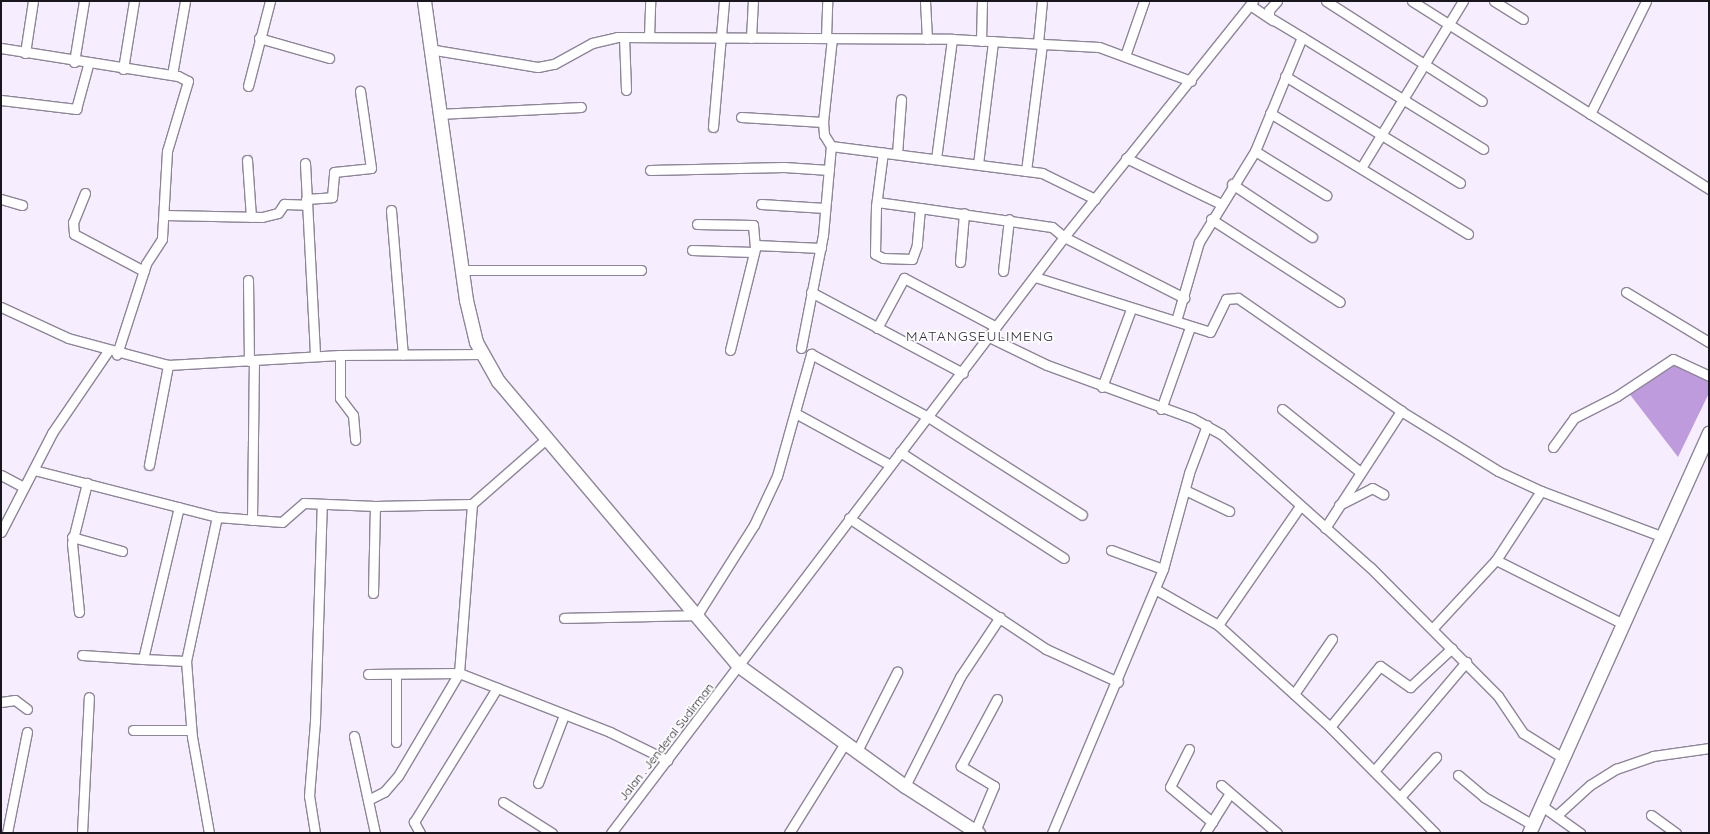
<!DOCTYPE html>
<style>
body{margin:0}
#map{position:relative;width:1710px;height:834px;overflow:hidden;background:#f6eefe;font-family:Quicksand,sans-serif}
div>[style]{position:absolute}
.water>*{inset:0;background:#be9bdd}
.roads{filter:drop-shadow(1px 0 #8e8597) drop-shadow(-1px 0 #8e8597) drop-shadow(0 1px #8e8597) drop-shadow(0 -1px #8e8597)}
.minor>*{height:9px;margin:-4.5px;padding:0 4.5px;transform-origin:4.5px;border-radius:4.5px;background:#fff}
.highway>*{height:13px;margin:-6.5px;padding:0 6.5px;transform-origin:6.5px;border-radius:6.5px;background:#fff}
span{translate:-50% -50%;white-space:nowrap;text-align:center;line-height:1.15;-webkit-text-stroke:3.5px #fff;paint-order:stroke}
.street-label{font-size:12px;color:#19161d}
.quarter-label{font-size:14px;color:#372f3f;letter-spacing:1px}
.frame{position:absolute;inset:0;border:2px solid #19161d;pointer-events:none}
</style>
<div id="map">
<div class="water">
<div style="clip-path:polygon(1677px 360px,1709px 380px,1709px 393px,1678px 457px,1628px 392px)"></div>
</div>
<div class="roads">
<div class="minor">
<div style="left:925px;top:1px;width:38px;rotate:87deg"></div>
<div style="left:1326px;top:1px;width:185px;rotate:32.7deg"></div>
<div style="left:1412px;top:1px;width:352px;rotate:32.3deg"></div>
<div style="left:1494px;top:1px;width:34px;rotate:32deg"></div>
<div style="left:1250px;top:5px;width:27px;rotate:34deg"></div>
<div style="left:624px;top:37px;width:53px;rotate:87.8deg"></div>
<div style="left:649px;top:37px;width:36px;rotate:-88deg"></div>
<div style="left:1302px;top:37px;width:213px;rotate:31.7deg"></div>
<div style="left:259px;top:38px;width:73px;rotate:15.9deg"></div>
<div style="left:751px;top:38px;width:37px;rotate:-87deg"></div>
<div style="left:826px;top:38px;width:37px;rotate:-88deg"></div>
<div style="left:981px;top:41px;width:40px;rotate:-88.6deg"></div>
<div style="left:1038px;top:43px;width:42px;rotate:-84.6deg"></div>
<div style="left:1px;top:48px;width:179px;rotate:9deg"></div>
<div style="left:178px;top:76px;width:11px;rotate:27deg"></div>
<div style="left:188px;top:81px;width:73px;rotate:106.7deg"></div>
<div style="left:167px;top:151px;width:88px;rotate:93.3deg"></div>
<div style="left:162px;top:239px;width:30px;rotate:123deg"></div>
<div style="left:146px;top:264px;width:95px;rotate:107.9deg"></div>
<div style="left:429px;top:49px;width:110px;rotate:9.4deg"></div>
<div style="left:538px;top:67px;width:16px;rotate:-11deg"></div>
<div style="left:554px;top:64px;width:43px;rotate:-28.9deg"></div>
<div style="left:592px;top:43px;width:26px;rotate:-13deg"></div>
<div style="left:617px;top:37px;width:335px;rotate:0.3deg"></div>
<div style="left:952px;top:39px;width:147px;rotate:3.1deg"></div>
<div style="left:1099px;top:47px;width:98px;rotate:20.3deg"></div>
<div style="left:25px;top:53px;width:53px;rotate:-81.3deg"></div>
<div style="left:1125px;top:56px;width:58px;rotate:-70.9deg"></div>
<div style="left:74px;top:62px;width:62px;rotate:-80.7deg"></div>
<div style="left:123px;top:69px;width:69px;rotate:-80.8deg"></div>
<div style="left:172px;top:75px;width:75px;rotate:-80deg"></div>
<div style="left:1285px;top:76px;width:205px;rotate:31.4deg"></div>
<div style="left:248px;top:86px;width:88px;rotate:-75.5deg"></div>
<div style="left:1px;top:100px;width:76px;rotate:6.8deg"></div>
<div style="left:76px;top:109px;width:46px;rotate:-74.7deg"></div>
<div style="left:1270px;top:113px;width:232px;rotate:31.4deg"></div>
<div style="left:438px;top:114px;width:143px;rotate:-2.8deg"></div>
<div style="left:1590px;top:114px;width:126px;rotate:-63.6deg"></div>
<div style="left:741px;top:117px;width:82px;rotate:3.5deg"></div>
<div style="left:713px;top:127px;width:126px;rotate:-85deg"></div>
<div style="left:831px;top:146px;width:213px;rotate:7.3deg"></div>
<div style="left:1042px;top:173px;width:59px;rotate:26.1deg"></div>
<div style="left:1255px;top:151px;width:84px;rotate:31.8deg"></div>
<div style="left:897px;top:154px;width:55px;rotate:-85.8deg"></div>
<div style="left:1126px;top:158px;width:106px;rotate:25.8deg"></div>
<div style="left:936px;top:159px;width:121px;rotate:-82.4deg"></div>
<div style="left:247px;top:160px;width:57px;rotate:86deg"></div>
<div style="left:305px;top:163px;width:193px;rotate:87deg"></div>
<div style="left:978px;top:164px;width:124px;rotate:-83deg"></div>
<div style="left:1361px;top:168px;width:196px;rotate:-58.6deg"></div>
<div style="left:650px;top:170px;width:134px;rotate:-1.3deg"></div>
<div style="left:784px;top:167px;width:45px;rotate:3.8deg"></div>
<div style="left:1026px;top:171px;width:128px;rotate:-82.8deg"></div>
<div style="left:1232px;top:184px;width:96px;rotate:33.5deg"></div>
<div style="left:85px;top:193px;width:31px;rotate:112deg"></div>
<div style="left:73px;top:222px;width:12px;rotate:85deg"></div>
<div style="left:74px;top:234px;width:79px;rotate:27.9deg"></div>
<div style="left:1px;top:199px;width:22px;rotate:16deg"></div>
<div style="left:306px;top:199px;width:26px;rotate:-4deg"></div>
<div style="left:332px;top:197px;width:25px;rotate:-85deg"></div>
<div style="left:334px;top:172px;width:37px;rotate:-6deg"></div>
<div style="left:371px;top:168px;width:78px;rotate:-98.1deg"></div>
<div style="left:877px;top:202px;width:43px;rotate:7.9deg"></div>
<div style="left:920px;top:208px;width:37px;rotate:95deg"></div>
<div style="left:917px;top:245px;width:15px;rotate:110deg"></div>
<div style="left:912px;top:259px;width:29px;rotate:-178deg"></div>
<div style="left:883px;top:258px;width:9px;rotate:-153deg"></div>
<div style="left:875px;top:254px;width:48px;rotate:-88.8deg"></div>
<div style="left:876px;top:206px;width:54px;rotate:-82.6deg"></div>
<div style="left:761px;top:204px;width:64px;rotate:3.6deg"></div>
<div style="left:920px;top:208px;width:133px;rotate:8.2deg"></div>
<div style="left:1052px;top:227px;width:16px;rotate:40deg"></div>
<div style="left:1064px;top:237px;width:135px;rotate:26.9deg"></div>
<div style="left:391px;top:210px;width:145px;rotate:85.3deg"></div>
<div style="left:165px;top:215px;width:97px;rotate:1.2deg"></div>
<div style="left:262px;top:217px;width:16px;rotate:-14deg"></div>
<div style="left:278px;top:213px;width:11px;rotate:-56deg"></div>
<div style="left:284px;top:204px;width:23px;rotate:2deg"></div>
<div style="left:1211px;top:219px;width:153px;rotate:32.8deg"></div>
<div style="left:697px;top:224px;width:56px;rotate:1deg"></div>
<div style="left:753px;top:225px;width:22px;rotate:85deg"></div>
<div style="left:692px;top:250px;width:61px;rotate:1.9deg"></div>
<div style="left:960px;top:262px;width:49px;rotate:-85.3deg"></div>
<div style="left:461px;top:270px;width:180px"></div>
<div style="left:1003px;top:271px;width:52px;rotate:-83.4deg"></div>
<div style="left:1035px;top:277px;width:183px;rotate:17.4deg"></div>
<div style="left:1210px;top:332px;width:37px;rotate:-64deg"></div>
<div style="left:1226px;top:299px;width:12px;rotate:-5deg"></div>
<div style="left:1238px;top:298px;width:198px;rotate:34.7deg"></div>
<div style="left:1401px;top:411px;width:114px;rotate:31.7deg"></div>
<div style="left:1498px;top:471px;width:47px;rotate:24.9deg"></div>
<div style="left:1541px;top:491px;width:128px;rotate:20.6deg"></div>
<div style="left:248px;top:280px;width:81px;rotate:89.3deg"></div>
<div style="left:811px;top:292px;width:172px;rotate:28.1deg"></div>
<div style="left:1626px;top:292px;width:97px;rotate:31.1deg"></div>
<div style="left:1px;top:307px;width:74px;rotate:24.8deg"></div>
<div style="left:68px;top:338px;width:104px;rotate:15.1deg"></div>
<div style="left:168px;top:365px;width:172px;rotate:-3.3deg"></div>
<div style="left:340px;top:355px;width:142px;rotate:-0.4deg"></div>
<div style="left:1176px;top:321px;width:82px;rotate:-73.8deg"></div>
<div style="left:1199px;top:242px;width:107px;rotate:-58.4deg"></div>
<div style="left:1255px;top:151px;width:123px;rotate:-67.6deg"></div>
<div style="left:1302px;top:37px;width:39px;rotate:-149deg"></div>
<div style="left:1269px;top:17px;width:7px;rotate:-90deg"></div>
<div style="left:1269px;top:10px;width:12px;rotate:-48deg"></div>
<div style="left:877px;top:328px;width:57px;rotate:-61.6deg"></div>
<div style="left:904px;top:278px;width:104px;rotate:28deg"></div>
<div style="left:989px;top:337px;width:64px;rotate:25.8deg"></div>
<div style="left:1047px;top:365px;width:154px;rotate:20.1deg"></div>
<div style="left:1192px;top:418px;width:33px;rotate:29deg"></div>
<div style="left:1221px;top:434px;width:200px;rotate:41.8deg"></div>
<div style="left:1370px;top:567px;width:182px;rotate:45.2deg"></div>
<div style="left:1498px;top:696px;width:45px;rotate:56deg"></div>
<div style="left:1523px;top:733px;width:47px;rotate:32deg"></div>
<div style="left:801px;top:348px;width:115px;rotate:-79deg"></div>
<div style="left:823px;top:235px;width:89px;rotate:-84.9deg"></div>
<div style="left:831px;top:146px;width:13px;rotate:-122deg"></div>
<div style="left:824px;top:135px;width:13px;rotate:-94deg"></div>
<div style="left:823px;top:122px;width:84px;rotate:-83.9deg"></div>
<div style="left:730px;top:350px;width:108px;rotate:-76.1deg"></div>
<div style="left:756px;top:245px;width:65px;rotate:2.6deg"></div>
<div style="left:340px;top:355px;width:43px;rotate:90deg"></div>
<div style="left:340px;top:398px;width:21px;rotate:53deg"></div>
<div style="left:353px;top:415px;width:25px;rotate:85deg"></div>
<div style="left:1102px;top:387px;width:83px;rotate:-69.6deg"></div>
<div style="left:1161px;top:409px;width:87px;rotate:-70.5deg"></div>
<div style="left:1282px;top:409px;width:100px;rotate:38.9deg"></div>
<div style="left:797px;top:414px;width:106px;rotate:28.7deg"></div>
<div style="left:1553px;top:447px;width:36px;rotate:-54deg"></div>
<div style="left:1574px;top:418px;width:48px;rotate:-27.1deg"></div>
<div style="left:1617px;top:396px;width:67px;rotate:-33.5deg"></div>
<div style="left:1673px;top:359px;width:40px;rotate:25deg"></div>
<div style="left:900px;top:452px;width:195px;rotate:32.9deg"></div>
<div style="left:149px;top:465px;width:102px;rotate:-79.2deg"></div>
<div style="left:34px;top:470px;width:189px;rotate:14.4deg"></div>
<div style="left:217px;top:517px;width:65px;rotate:4.4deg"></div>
<div style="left:282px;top:522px;width:29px;rotate:-41deg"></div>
<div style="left:304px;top:503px;width:71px;rotate:2.4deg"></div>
<div style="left:375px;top:506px;width:97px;rotate:-1.2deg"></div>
<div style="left:472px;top:504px;width:100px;rotate:-41.3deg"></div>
<div style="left:1px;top:475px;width:26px;rotate:28deg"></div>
<div style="left:1185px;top:490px;width:49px;rotate:25.5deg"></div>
<div style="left:1339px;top:505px;width:37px;rotate:-27deg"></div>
<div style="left:1372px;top:488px;width:13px;rotate:29deg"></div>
<div style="left:849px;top:518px;width:237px;rotate:33.6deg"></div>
<div style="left:1046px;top:649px;width:79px;rotate:24.6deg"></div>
<div style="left:252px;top:520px;width:160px;rotate:-89.3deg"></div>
<div style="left:1325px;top:528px;width:140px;rotate:-57deg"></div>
<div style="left:1px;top:532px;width:111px;rotate:-62.7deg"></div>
<div style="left:52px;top:433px;width:99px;rotate:-55.7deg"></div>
<div style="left:72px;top:537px;width:52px;rotate:15.6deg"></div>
<div style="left:1111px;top:550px;width:55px;rotate:20.1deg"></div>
<div style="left:1496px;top:560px;width:142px;rotate:26.7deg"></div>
<div style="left:1155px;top:589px;width:73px;rotate:29.7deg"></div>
<div style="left:1218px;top:625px;width:153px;rotate:42.3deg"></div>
<div style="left:1331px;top:728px;width:148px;rotate:45.3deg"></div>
<div style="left:373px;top:593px;width:87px;rotate:-88.7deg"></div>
<div style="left:79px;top:612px;width:69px;rotate:-95.8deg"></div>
<div style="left:72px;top:543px;width:62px;rotate:-76deg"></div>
<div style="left:564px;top:618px;width:133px;rotate:-1.3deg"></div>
<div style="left:697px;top:615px;width:107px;rotate:-57.7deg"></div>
<div style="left:754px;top:525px;width:54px;rotate:-64.9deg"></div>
<div style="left:777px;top:476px;width:127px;rotate:-74.4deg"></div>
<div style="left:811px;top:354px;width:135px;rotate:28.3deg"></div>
<div style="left:930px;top:418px;width:180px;rotate:32.5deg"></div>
<div style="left:1218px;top:625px;width:145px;rotate:-55.4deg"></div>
<div style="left:1432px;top:629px;width:94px;rotate:-47.2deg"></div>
<div style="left:1496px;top:560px;width:82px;rotate:-56.9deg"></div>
<div style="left:82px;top:655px;width:61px;rotate:3.8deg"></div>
<div style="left:143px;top:659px;width:156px;rotate:-76.7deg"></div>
<div style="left:143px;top:659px;width:43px;rotate:2.7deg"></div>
<div style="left:368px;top:674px;width:91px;rotate:-0.6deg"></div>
<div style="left:459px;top:673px;width:162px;rotate:21.3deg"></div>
<div style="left:610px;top:732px;width:64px;rotate:26.2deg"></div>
<div style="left:1294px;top:694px;width:67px;rotate:-55.4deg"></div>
<div style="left:1px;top:702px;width:14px;rotate:-8deg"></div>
<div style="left:15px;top:700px;width:15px;rotate:37deg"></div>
<div style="left:1330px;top:727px;width:79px;rotate:-50.7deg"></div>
<div style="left:1380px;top:666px;width:37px;rotate:35deg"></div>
<div style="left:1410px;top:687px;width:57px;rotate:-42.9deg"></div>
<div style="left:133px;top:730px;width:58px"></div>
<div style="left:354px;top:736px;width:99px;rotate:77.8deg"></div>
<div style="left:396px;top:742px;width:68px;rotate:-90deg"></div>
<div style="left:1189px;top:749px;width:42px;rotate:116.6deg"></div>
<div style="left:1170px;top:787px;width:55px;rotate:39.8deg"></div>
<div style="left:857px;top:751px;width:89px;rotate:-63.1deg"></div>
<div style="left:1374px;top:771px;width:143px;rotate:-49.8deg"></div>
<div style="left:1458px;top:775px;width:34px;rotate:40deg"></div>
<div style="left:1484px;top:797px;width:56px;rotate:29.7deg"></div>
<div style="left:538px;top:783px;width:73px;rotate:-69.1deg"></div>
<div style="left:1221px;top:785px;width:74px;rotate:40.6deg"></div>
<div style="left:905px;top:786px;width:122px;rotate:-63.2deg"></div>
<div style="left:960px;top:677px;width:72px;rotate:-56.3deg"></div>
<div style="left:1400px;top:797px;width:54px;rotate:-48deg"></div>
<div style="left:368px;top:800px;width:18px;rotate:-27deg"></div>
<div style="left:384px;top:792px;width:21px;rotate:-49deg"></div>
<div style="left:398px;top:776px;width:120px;rotate:-59.4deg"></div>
<div style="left:459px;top:673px;width:169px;rotate:-85.6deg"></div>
<div style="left:503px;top:802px;width:58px;rotate:32.3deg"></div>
<div style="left:1542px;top:806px;width:47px;rotate:35.4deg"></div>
<div style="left:1651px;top:815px;width:31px;rotate:36deg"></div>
<div style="left:1556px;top:816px;width:46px;rotate:-42.4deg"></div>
<div style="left:1590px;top:785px;width:31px;rotate:-32deg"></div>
<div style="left:1616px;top:769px;width:39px;rotate:-19deg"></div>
<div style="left:1653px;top:756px;width:57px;rotate:-8.1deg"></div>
<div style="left:975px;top:831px;width:49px;rotate:-67.1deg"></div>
<div style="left:994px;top:786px;width:39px;rotate:-149deg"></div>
<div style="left:961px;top:766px;width:76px;rotate:-61.8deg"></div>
<div style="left:7px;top:833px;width:103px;rotate:-78.8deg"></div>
<div style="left:82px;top:833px;width:136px;rotate:-87.1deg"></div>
<div style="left:209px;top:833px;width:97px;rotate:-100deg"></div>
<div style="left:192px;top:737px;width:76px;rotate:-94.5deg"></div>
<div style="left:186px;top:661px;width:147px;rotate:-77.9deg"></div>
<div style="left:315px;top:833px;width:37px;rotate:-99deg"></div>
<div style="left:309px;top:796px;width:75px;rotate:-85.4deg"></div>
<div style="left:315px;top:721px;width:217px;rotate:-88.2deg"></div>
<div style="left:420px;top:833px;width:13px;rotate:-119deg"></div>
<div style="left:414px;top:822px;width:158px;rotate:-58.2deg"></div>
<div style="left:611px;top:833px;width:749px;rotate:-52.76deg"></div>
<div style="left:1064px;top:237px;width:302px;rotate:-51.3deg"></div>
<div style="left:789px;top:833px;width:106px;rotate:-58.1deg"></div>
<div style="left:1052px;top:833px;width:286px;rotate:-67.2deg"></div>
<div style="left:1163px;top:569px;width:99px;rotate:-74.8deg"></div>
<div style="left:1189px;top:473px;width:51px;rotate:-69.4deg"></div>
<div style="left:1205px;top:833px;width:47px;rotate:-58deg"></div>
</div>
<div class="highway">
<div style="left:424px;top:1px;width:302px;rotate:82deg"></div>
<div style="left:466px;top:300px;width:43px;rotate:76.6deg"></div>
<div style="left:476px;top:342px;width:45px;rotate:60.6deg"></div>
<div style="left:498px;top:381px;width:373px;rotate:49.8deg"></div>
<div style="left:739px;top:666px;width:205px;rotate:35.9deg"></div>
<div style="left:905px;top:786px;width:87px;rotate:32.8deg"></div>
<div style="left:1529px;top:833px;width:439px;rotate:-65.8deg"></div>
</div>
</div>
<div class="street-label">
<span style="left:666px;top:742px;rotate:-52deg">Jalan . Jenderal Sudirman</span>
</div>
<div class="quarter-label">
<span style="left:980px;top:336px">MATANGSEULIMENG</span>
</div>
<div class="frame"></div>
</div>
